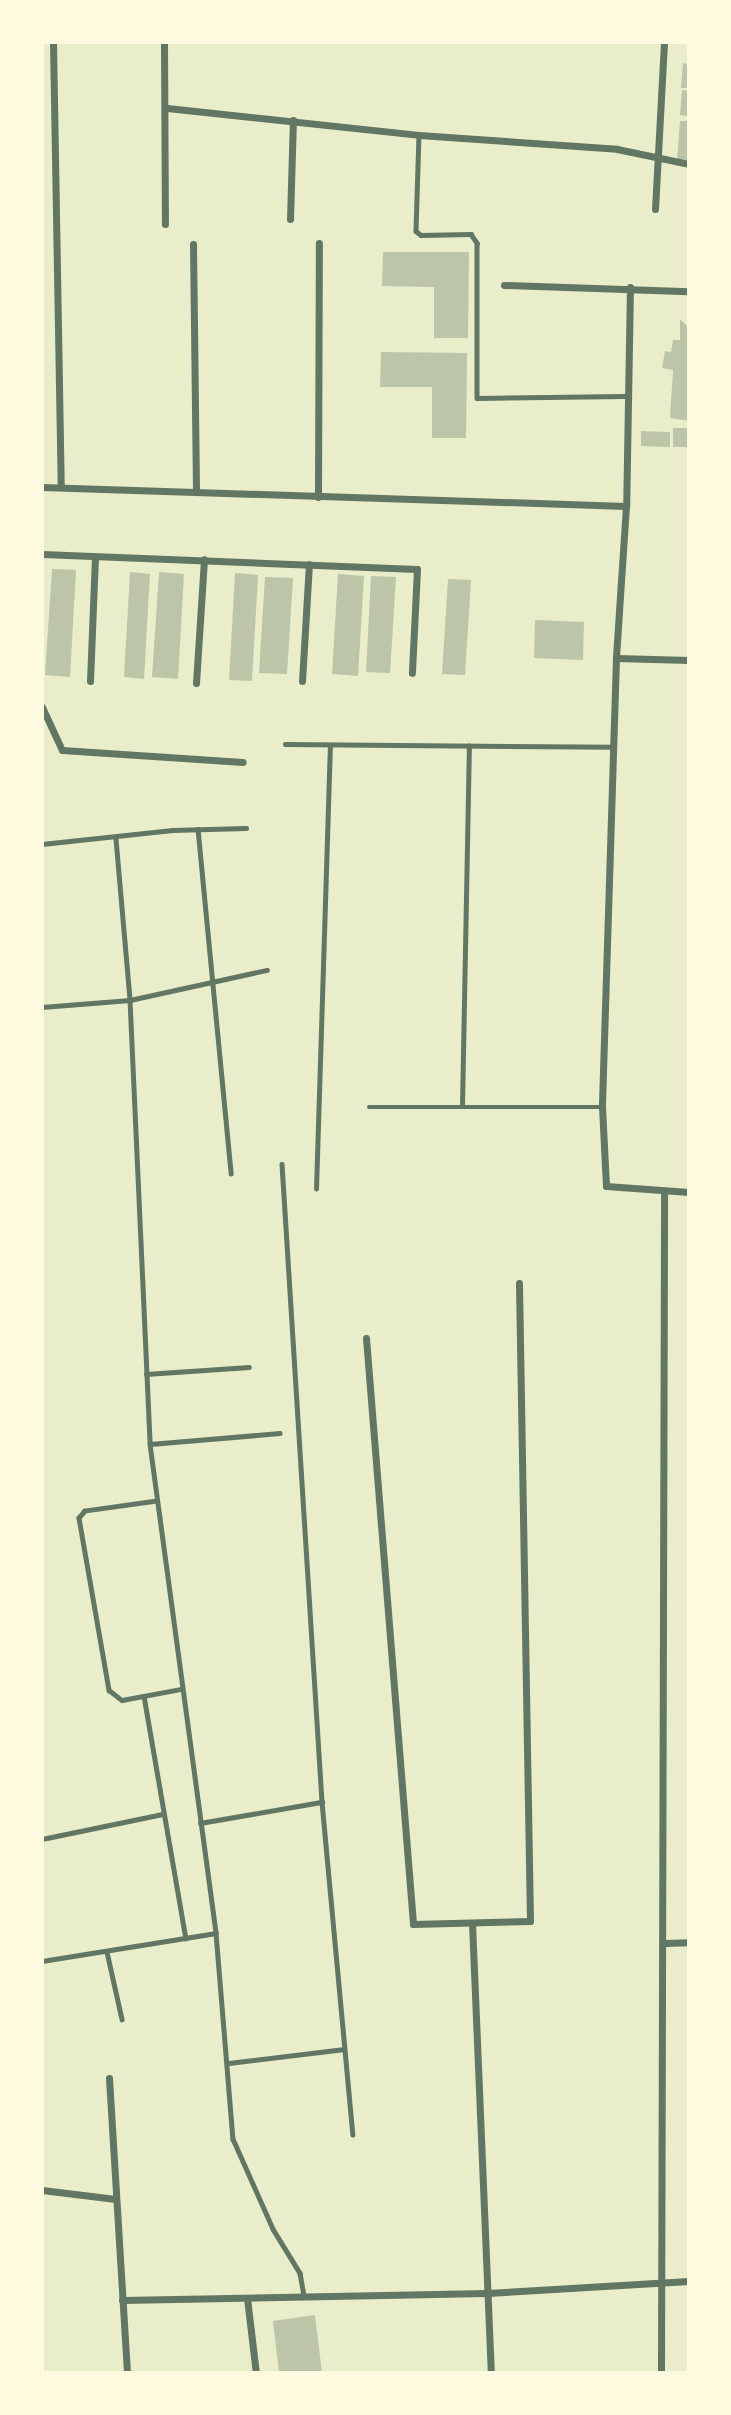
<!DOCTYPE html>
<style>
body{margin:0}
#map{position:relative;width:731px;height:2415px;overflow:hidden;background:#e9edc9;font-family:"Space Grotesk",sans-serif}
div>[style]{position:absolute}
.building>*{inset:0;background:#bcc5a7}
.service>*{height:4.5px;margin:-2.25px;padding:0 2.25px;transform-origin:2.25px;border-radius:2.25px;background:#617663}
.minor>*{height:7px;margin:-3.5px;padding:0 3.5px;transform-origin:3.5px;border-radius:3.5px;background:#617663}
span{translate:-50% -50%;white-space:nowrap;text-align:center;line-height:1.15;-webkit-text-stroke:7px #fefae0;paint-order:stroke}
.frame{position:absolute;inset:0;border:44px solid #fefae0;pointer-events:none}
</style>
<div id="map">
<div class="building">
<div style="clip-path:polygon(683px 63px,689px 64px,689px 88px,681px 88px)"></div>
<div style="clip-path:polygon(682px 90px,689px 91px,689px 116px,680px 115px)"></div>
<div style="clip-path:polygon(680px 121px,689px 121px,689px 161px,677px 160px)"></div>
<div style="clip-path:polygon(383px 252px,469px 252px,468px 338px,434px 338px,434px 287px,382px 286px)"></div>
<div style="clip-path:polygon(680px 319px,689px 328px,689px 421px,670px 418px,673px 370px,662px 368px,665px 351px,671px 352px,673px 340px,680px 340px)"></div>
<div style="clip-path:polygon(381px 352px,467px 353px,466px 438px,432px 438px,432px 387px,380px 387px)"></div>
<div style="clip-path:polygon(673px 428px,689px 428px,689px 447px,673px 447px)"></div>
<div style="clip-path:polygon(641px 431px,670px 432px,670px 447px,641px 446px)"></div>
<div style="clip-path:polygon(52px 569px,76px 570px,70px 677px,45px 675px)"></div>
<div style="clip-path:polygon(130px 572px,150px 574px,144px 679px,124px 677px)"></div>
<div style="clip-path:polygon(159px 572px,184px 574px,178px 679px,152px 677px)"></div>
<div style="clip-path:polygon(235px 573px,258px 575px,252px 681px,229px 680px)"></div>
<div style="clip-path:polygon(338px 574px,364px 576px,358px 676px,332px 674px)"></div>
<div style="clip-path:polygon(371px 576px,396px 577px,390px 673px,366px 672px)"></div>
<div style="clip-path:polygon(265px 577px,293px 578px,287px 674px,259px 673px)"></div>
<div style="clip-path:polygon(448px 579px,471px 580px,465px 675px,442px 674px)"></div>
<div style="clip-path:polygon(535px 620px,584px 622px,583px 660px,534px 658px)"></div>
<div style="clip-path:polygon(315px 2315px,322px 2373px,279px 2373px,273px 2321px)"></div>
</div>
<div class="service">
<div style="left:419px;top:135px;width:96px;rotate:91.8deg"></div>
<div style="left:416px;top:231px;width:6px;rotate:39deg"></div>
<div style="left:421px;top:235px;width:50px;rotate:-1.1deg"></div>
<div style="left:471px;top:234px;width:11px;rotate:56deg"></div>
<div style="left:477px;top:243px;width:155px;rotate:90deg"></div>
<div style="left:477px;top:398px;width:148px;rotate:-0.8deg"></div>
<div style="left:285px;top:744px;width:328px;rotate:0.5deg"></div>
<div style="left:198px;top:829px;width:346px;rotate:84.5deg"></div>
<div style="left:116px;top:839px;width:162px;rotate:85deg"></div>
<div style="left:130px;top:1000px;width:444px;rotate:87.4deg"></div>
<div style="left:150px;top:1444px;width:493px;rotate:82.3deg"></div>
<div style="left:216px;top:1933px;width:207px;rotate:85.3deg"></div>
<div style="left:233px;top:2139px;width:98px;rotate:66deg"></div>
<div style="left:273px;top:2229px;width:52px;rotate:58.5deg"></div>
<div style="left:300px;top:2273px;width:23px;rotate:80deg"></div>
<div style="left:42px;top:844px;width:131px;rotate:-6.1deg"></div>
<div style="left:172px;top:830px;width:74px;rotate:-1.5deg"></div>
<div style="left:42px;top:1007px;width:88px;rotate:-4.5deg"></div>
<div style="left:130px;top:1000px;width:140px;rotate:-12.4deg"></div>
<div style="left:462px;top:1106px;width:360px;rotate:-88.9deg"></div>
<div style="left:369px;top:1107px;width:233px"></div>
<div style="left:282px;top:1164px;width:639px;rotate:86.41deg"></div>
<div style="left:322px;top:1802px;width:334px;rotate:84.7deg"></div>
<div style="left:316px;top:1189px;width:444px;rotate:-88.2deg"></div>
<div style="left:146px;top:1374px;width:103px;rotate:-3.9deg"></div>
<div style="left:150px;top:1444px;width:130px;rotate:-4.8deg"></div>
<div style="left:157px;top:1501px;width:73px;rotate:172.1deg"></div>
<div style="left:85px;top:1511px;width:9px;rotate:131deg"></div>
<div style="left:79px;top:1518px;width:175px;rotate:80.1deg"></div>
<div style="left:109px;top:1690px;width:16px;rotate:38deg"></div>
<div style="left:122px;top:1700px;width:60px;rotate:-10.6deg"></div>
<div style="left:144px;top:1696px;width:246px;rotate:80.2deg"></div>
<div style="left:200px;top:1823px;width:124px;rotate:-9.8deg"></div>
<div style="left:42px;top:1839px;width:124px;rotate:-11.7deg"></div>
<div style="left:107px;top:1952px;width:69px;rotate:77.4deg"></div>
<div style="left:42px;top:1961px;width:176px;rotate:-9.1deg"></div>
<div style="left:229px;top:2063px;width:116px;rotate:-6.9deg"></div>
</div>
<div class="minor">
<div style="left:53px;top:42px;width:445px;rotate:89deg"></div>
<div style="left:164px;top:42px;width:182px;rotate:89.7deg"></div>
<div style="left:167px;top:108px;width:253px;rotate:6.1deg"></div>
<div style="left:419px;top:135px;width:198px;rotate:4deg"></div>
<div style="left:617px;top:149px;width:74px;rotate:11.8deg"></div>
<div style="left:655px;top:209px;width:167px;rotate:-86.9deg"></div>
<div style="left:290px;top:219px;width:99px;rotate:-88.3deg"></div>
<div style="left:193px;top:244px;width:248px;rotate:89.3deg"></div>
<div style="left:504px;top:285px;width:185px;rotate:1.9deg"></div>
<div style="left:630px;top:287px;width:219px;rotate:91deg"></div>
<div style="left:626px;top:506px;width:152px;rotate:93.8deg"></div>
<div style="left:616px;top:658px;width:449px;rotate:91.8deg"></div>
<div style="left:602px;top:1107px;width:79px;rotate:87.1deg"></div>
<div style="left:606px;top:1186px;width:83px;rotate:4.1deg"></div>
<div style="left:42px;top:487px;width:584px;rotate:1.86deg"></div>
<div style="left:318px;top:497px;width:254px;rotate:-89.8deg"></div>
<div style="left:42px;top:554px;width:375px;rotate:2.3deg"></div>
<div style="left:417px;top:569px;width:104px;rotate:92.8deg"></div>
<div style="left:616px;top:658px;width:73px;rotate:1.6deg"></div>
<div style="left:90px;top:681px;width:124px;rotate:-87.7deg"></div>
<div style="left:302px;top:681px;width:117px;rotate:-86.6deg"></div>
<div style="left:196px;top:683px;width:124px;rotate:-86.3deg"></div>
<div style="left:42px;top:707px;width:47px;rotate:65.1deg"></div>
<div style="left:62px;top:750px;width:181px;rotate:3.8deg"></div>
<div style="left:366px;top:1338px;width:588px;rotate:85.41deg"></div>
<div style="left:413px;top:1924px;width:117px;rotate:-1.5deg"></div>
<div style="left:530px;top:1921px;width:638px;rotate:-90.99deg"></div>
<div style="left:472px;top:1923px;width:450px;rotate:87.6deg"></div>
<div style="left:665px;top:1943px;width:24px;rotate:-2deg"></div>
<div style="left:109px;top:2078px;width:296px;rotate:86.5deg"></div>
<div style="left:42px;top:2190px;width:74px;rotate:7deg"></div>
<div style="left:247px;top:2298px;width:76px;rotate:83.2deg"></div>
<div style="left:122px;top:2300px;width:365px;rotate:-1.1deg"></div>
<div style="left:487px;top:2293px;width:202px;rotate:-3.4deg"></div>
<div style="left:661px;top:2373px;width:1181px;rotate:-89.85deg"></div>
</div>
<div class="frame"></div>
</div>
